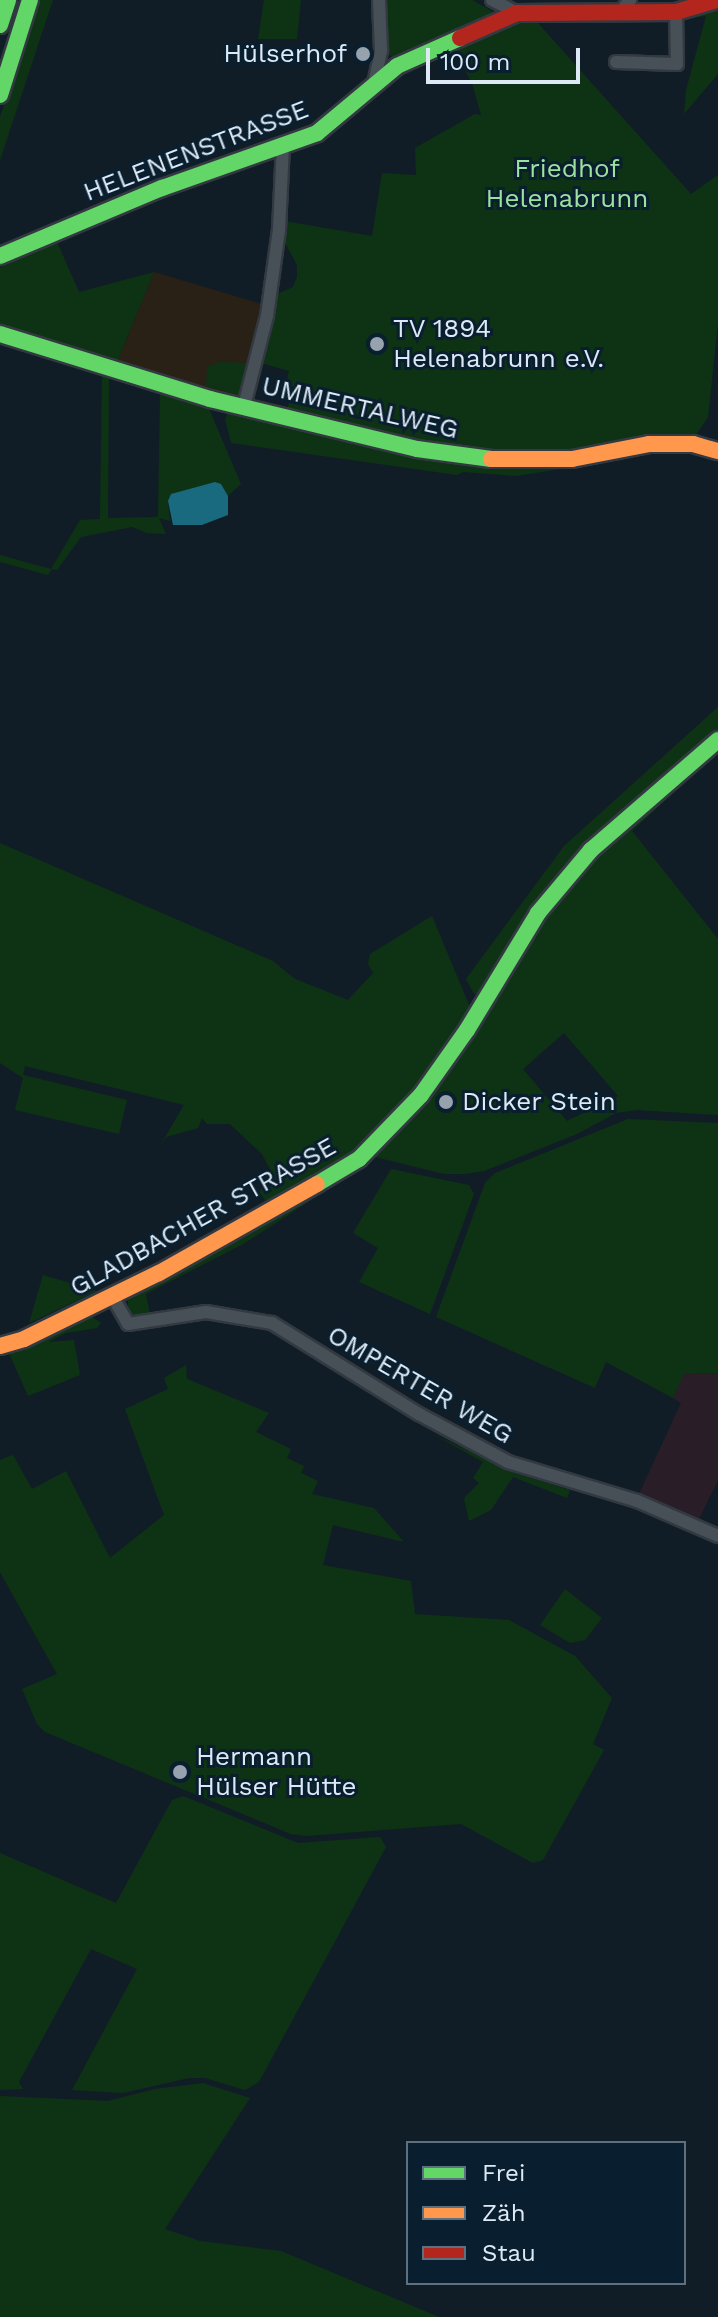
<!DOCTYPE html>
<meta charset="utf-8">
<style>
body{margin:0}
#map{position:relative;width:718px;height:2317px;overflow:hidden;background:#111d26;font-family:"Work Sans",sans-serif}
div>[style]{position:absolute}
.commercial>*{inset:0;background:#291d28}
.education>*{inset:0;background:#292016}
.green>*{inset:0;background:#0e3314}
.water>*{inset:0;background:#19697f}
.roads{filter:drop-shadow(2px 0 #323941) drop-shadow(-2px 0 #323941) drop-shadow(0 2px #323941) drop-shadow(0 -2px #323941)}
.street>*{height:12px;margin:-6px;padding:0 6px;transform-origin:6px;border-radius:6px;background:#475057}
.fast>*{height:16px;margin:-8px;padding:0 8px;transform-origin:8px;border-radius:8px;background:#63d668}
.slow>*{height:16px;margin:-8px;padding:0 8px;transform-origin:8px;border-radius:8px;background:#ff974d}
.jam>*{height:16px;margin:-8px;padding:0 8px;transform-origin:8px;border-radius:8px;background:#b3261e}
.dots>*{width:22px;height:22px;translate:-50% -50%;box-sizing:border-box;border:4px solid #091e2e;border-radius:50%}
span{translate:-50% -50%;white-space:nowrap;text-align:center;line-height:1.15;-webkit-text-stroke:6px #091e2e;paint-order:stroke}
.poi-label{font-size:26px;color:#ddeaf5}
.right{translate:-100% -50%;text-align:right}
.left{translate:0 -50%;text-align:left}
.street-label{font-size:26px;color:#ddeaf5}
.park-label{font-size:26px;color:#9de19e}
.legend{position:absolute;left:406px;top:2141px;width:280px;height:144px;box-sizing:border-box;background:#091e2e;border:2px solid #5e707e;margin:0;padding:10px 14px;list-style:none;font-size:24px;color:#ddeaf5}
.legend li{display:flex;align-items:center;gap:16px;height:40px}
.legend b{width:40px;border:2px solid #5e707e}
.scale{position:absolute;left:426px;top:48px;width:154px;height:36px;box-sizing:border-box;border:4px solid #ddeaf5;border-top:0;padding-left:10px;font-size:24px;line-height:28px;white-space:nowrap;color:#ddeaf5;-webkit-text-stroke:6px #091e2e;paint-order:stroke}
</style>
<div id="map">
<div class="commercial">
<div style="clip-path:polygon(718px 1373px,718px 1480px,698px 1521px,639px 1494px,681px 1403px,673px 1398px,683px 1374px)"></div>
</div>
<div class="education">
<div style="clip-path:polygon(154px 272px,265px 305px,242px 400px,117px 362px)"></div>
</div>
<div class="green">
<div style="clip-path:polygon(40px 0,53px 0,0 160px,0 117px)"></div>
<div style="clip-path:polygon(264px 0,301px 0,297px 39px,258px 39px)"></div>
<div style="clip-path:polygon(384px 0,472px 0,492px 11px,493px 18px,400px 60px,387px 54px)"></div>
<div style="clip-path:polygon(718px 8px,718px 74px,684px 114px,686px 90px,706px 16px,685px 19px)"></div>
<div style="clip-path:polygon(537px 22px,691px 194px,718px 175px,718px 323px,708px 417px,695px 436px,593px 451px,504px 456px,454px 449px,286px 413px,294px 387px,286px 384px,289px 371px,261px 363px,275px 295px,293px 287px,297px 277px,297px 265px,282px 237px,284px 221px,372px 236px,382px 173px,416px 175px,415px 148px,475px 114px,481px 115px,472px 83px,453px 48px,519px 23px)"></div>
<div style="clip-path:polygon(57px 242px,79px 292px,154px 272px,117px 362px,0 327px,0 268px)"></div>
<div style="clip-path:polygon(219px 362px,246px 363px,239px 395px,206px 386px,207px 367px)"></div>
<div style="clip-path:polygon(102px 373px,109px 375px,108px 518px,158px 517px,160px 390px,207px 404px,241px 484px,228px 496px,221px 484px,168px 502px,170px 521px,159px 518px,166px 534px,147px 533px,132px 527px,81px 537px,57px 570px,52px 569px,48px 575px,0 562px,0 555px,51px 569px,80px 520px,100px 519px)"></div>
<div style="clip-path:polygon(229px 410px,284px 423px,565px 465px,560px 469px,516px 476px,463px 472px,457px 475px,231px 443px,225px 419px)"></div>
<div style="clip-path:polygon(718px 707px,718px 731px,617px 820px,482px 993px,474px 994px,466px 979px,564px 846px)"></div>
<div style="clip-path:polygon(evenodd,718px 747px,718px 752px,632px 831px,718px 939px,718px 1115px,637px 1110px,616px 1113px,577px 1134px,484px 1171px,465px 1174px,444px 1174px,371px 1156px,565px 888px,573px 888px,580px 872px,614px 837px,718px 747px,564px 1033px,618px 1096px,567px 1121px,523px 1069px,564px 1033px)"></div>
<div style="clip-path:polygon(0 843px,273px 961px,295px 979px,348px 1000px,373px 973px,368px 964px,370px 954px,432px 916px,472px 1012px,430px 1075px,377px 1134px,346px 1161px,235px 1227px,232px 1223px,267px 1203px,259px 1192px,273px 1175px,262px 1154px,230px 1124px,207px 1124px,202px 1118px,198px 1128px,166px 1137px,157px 1151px,184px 1105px,25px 1066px,23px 1075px,127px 1100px,119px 1134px,15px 1110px,23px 1078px,0 1063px)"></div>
<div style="clip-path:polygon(628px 1119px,718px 1123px,718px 1373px,684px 1374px,673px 1398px,606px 1362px,595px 1388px,436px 1317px,485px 1183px,495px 1173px)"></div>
<div style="clip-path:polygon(352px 1168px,361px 1168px,243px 1244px,146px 1294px,150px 1315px,134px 1316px,128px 1312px,128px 1300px,133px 1296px,285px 1213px)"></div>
<div style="clip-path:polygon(391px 1169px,469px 1185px,474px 1194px,430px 1314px,359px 1282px,378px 1248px,353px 1233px)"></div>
<div style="clip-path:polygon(43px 1275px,97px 1291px,29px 1323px)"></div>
<div style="clip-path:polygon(91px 1316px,101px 1323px,97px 1328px,66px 1333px,48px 1342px,74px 1340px,80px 1375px,28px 1396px,8px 1351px,34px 1343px)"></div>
<div style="clip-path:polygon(186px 1365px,187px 1379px,269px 1413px,256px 1432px,291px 1449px,287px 1458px,304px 1466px,301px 1473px,318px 1481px,312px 1494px,374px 1508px,404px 1542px,333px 1525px,323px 1565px,411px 1581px,415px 1614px,509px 1620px,575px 1656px,612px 1698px,593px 1744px,604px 1750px,543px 1860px,533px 1863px,461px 1824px,306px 1836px,291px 1834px,45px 1732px,37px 1724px,22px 1689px,57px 1674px,0 1572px,0 1460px,13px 1455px,32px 1489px,66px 1471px,110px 1558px,164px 1515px,125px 1409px,168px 1389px,164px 1378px)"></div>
<div style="clip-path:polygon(433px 1434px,515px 1473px,570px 1490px,567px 1498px,513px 1477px,491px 1510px,469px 1521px,464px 1498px,479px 1483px,473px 1478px,483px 1462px)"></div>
<div style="clip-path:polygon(565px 1589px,602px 1618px,585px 1640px,570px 1643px,540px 1625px)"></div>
<div style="clip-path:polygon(183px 1796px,298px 1843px,380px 1837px,386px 1847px,259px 2082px,245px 2090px,205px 2078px,189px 2078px,123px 2093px,72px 2090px,137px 1969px,91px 1949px,19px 2082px,23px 2089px,0 2090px,0 1853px,116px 1903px,172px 1800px)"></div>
<div style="clip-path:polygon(203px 2083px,250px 2098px,165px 2229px,200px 2241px,281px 2251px,439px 2317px,0 2317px,0 2096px,108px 2101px,155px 2089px)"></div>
</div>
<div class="water">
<div style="clip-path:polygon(215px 482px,221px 484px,228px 496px,228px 515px,202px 525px,173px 525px,168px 501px,171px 494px)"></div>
</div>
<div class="roads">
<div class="street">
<div style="left:492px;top:0;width:28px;rotate:27deg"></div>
<div style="left:622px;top:10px;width:13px;rotate:-51deg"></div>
<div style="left:616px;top:62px;width:61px;rotate:1.9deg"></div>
<div style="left:677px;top:64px;width:52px;rotate:-91.1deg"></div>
<div style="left:374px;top:84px;width:35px;rotate:-78deg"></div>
<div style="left:381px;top:50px;width:50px;rotate:-92.3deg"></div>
<div style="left:244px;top:406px;width:93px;rotate:-75.7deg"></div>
<div style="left:267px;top:316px;width:87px;rotate:-82.1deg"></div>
<div style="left:279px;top:230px;width:84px;rotate:-87.3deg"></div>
<div style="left:112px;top:1296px;width:32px;rotate:60deg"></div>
<div style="left:128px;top:1324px;width:79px;rotate:-8.7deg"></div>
<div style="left:206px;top:1312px;width:67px;rotate:9.5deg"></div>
<div style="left:272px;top:1323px;width:173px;rotate:31.8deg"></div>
<div style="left:419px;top:1414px;width:101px;rotate:28.3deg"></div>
<div style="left:508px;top:1462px;width:135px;rotate:16.8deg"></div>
<div style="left:637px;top:1501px;width:88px;rotate:23.4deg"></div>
</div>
<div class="fast">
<div style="left:0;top:25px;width:26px;rotate:-72deg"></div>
<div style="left:0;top:95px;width:100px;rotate:-72.5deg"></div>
<div style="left:0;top:256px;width:176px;rotate:-22.8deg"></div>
<div style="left:162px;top:188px;width:164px;rotate:-19.5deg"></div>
<div style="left:317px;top:133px;width:104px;rotate:-39.9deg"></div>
<div style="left:397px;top:66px;width:69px;rotate:-24deg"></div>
<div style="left:0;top:334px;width:220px;rotate:17.2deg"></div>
<div style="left:210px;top:399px;width:213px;rotate:13.6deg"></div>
<div style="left:417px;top:449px;width:75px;rotate:7.7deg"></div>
<div style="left:317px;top:1184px;width:49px;rotate:-30.8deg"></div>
<div style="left:359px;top:1159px;width:89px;rotate:-45.9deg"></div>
<div style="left:421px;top:1095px;width:80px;rotate:-54.7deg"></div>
<div style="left:467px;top:1030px;width:137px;rotate:-58.7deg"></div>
<div style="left:538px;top:913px;width:82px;rotate:-49.9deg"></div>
<div style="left:591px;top:850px;width:168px;rotate:-40.9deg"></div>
</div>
<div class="slow">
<div style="left:491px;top:459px;width:81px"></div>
<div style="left:572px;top:459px;width:78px;rotate:-11deg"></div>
<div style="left:649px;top:444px;width:44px"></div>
<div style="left:693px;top:444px;width:26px;rotate:16deg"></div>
<div style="left:0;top:1346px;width:25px;rotate:-16deg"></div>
<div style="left:24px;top:1339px;width:150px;rotate:-26.1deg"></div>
<div style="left:159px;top:1273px;width:181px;rotate:-29.4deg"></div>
</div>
<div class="jam">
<div style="left:460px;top:38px;width:62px;rotate:-23.7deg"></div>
<div style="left:517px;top:13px;width:159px;rotate:-0.4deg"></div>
<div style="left:676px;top:12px;width:43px;rotate:-16.3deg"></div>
</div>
</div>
<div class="dots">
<div style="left:363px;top:54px;background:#96a2ad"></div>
<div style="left:377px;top:344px;background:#96a2ad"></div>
<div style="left:446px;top:1102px;background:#96a2ad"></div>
<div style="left:180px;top:1772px;background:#96a2ad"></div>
</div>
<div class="poi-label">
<span class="right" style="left:347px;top:54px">Hülserhof</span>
<span class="left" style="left:393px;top:344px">TV 1894<br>Helenabrunn e.V.</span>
<span class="left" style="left:462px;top:1102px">Dicker Stein</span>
<span class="left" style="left:196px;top:1772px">Hermann<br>Hülser Hütte</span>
</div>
<div class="street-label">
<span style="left:196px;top:151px;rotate:-21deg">HELENENSTRASSE</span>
<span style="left:360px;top:408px;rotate:13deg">UMMERTALWEG</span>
<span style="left:203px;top:1217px;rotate:-29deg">GLADBACHER STRASSE</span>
<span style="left:420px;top:1385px;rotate:30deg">OMPERTER WEG</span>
</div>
<div class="park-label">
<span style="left:567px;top:184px">Friedhof<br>Helenabrunn</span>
</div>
<ul class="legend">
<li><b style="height:10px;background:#63d668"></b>Frei</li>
<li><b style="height:10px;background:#ff974d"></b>Zäh</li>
<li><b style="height:10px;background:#b3261e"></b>Stau</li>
</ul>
<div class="scale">100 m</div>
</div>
